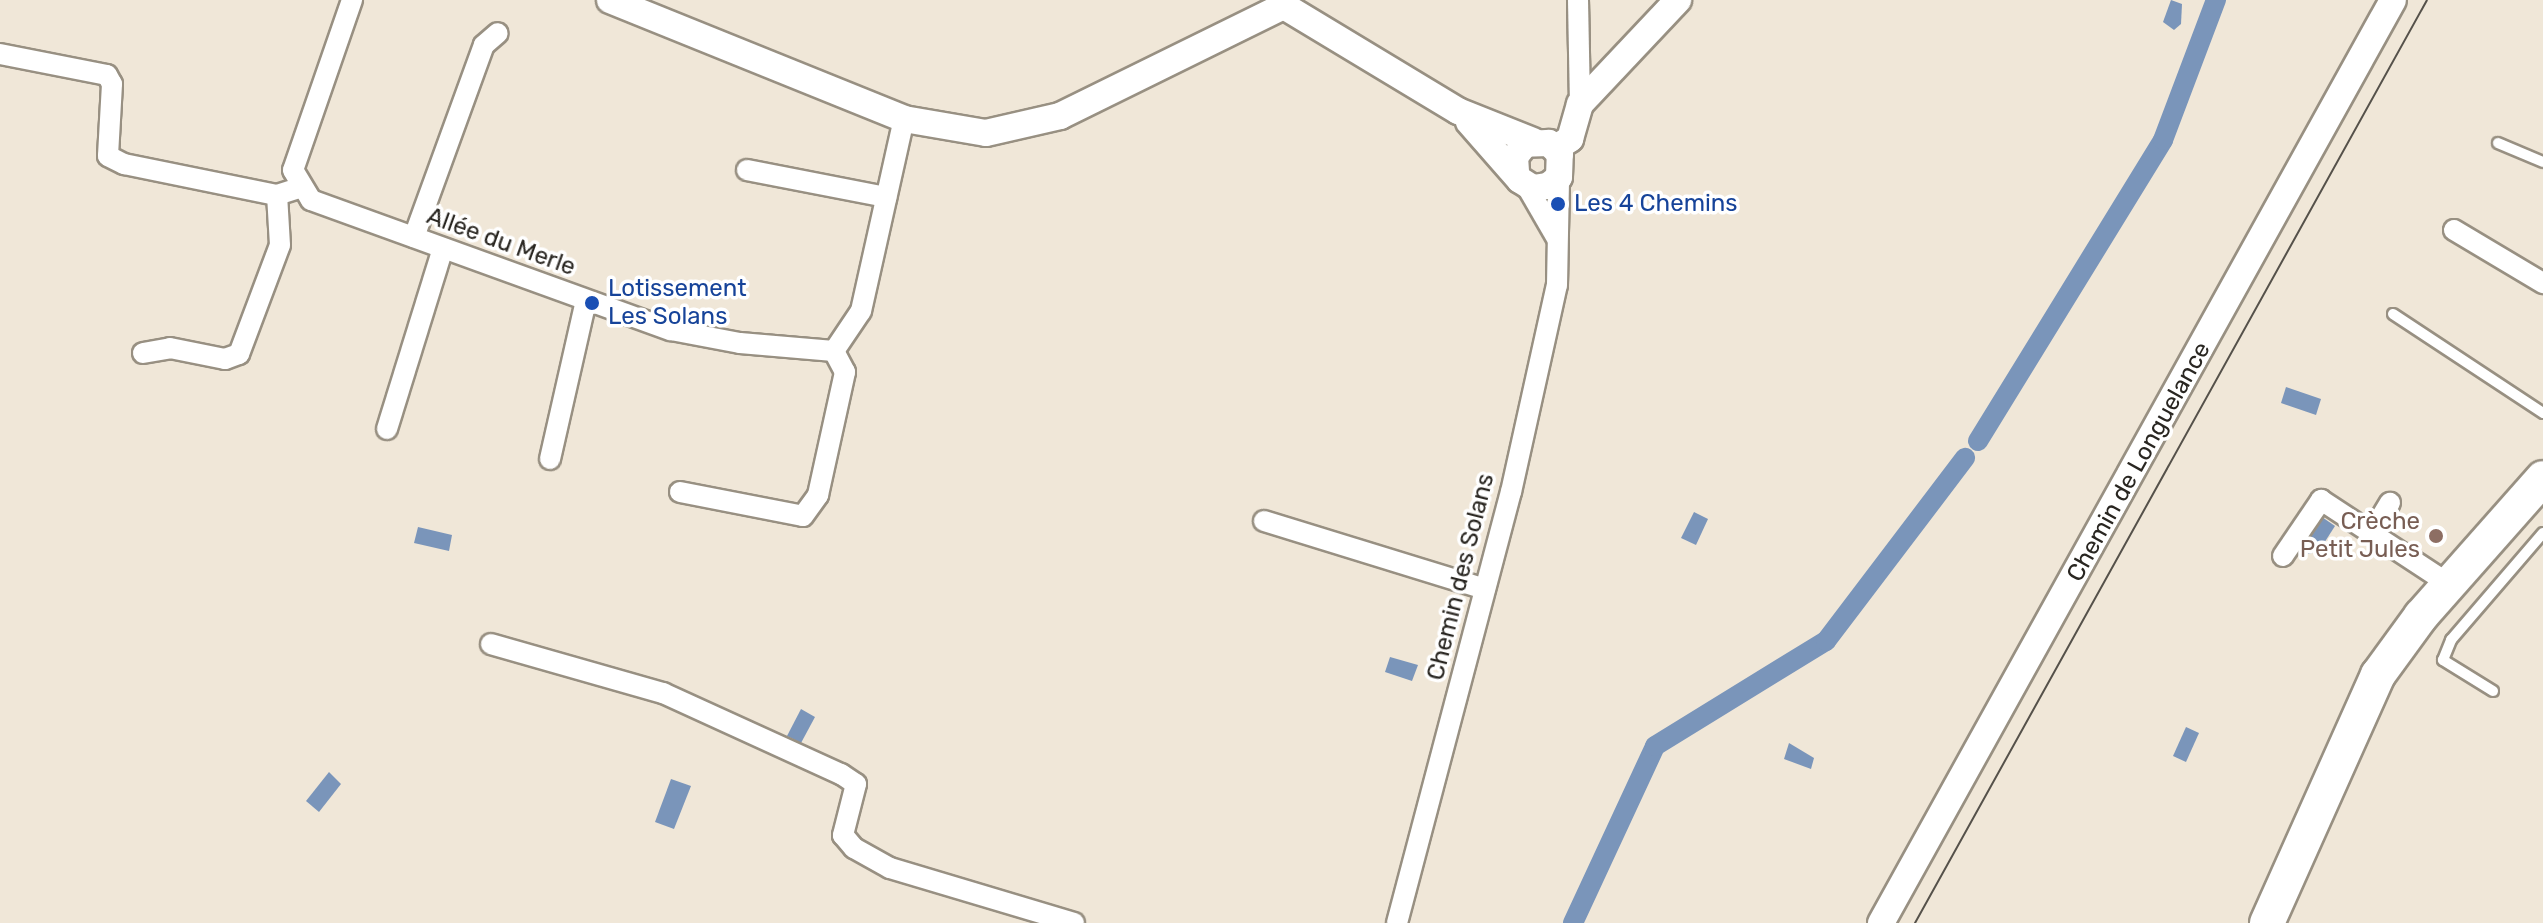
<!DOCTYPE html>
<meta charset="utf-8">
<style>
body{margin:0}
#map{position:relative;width:2543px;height:923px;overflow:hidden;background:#f0e7d8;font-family:Rubik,sans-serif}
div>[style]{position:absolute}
.water>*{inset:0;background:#7a95ba}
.canal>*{height:20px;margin:-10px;padding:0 10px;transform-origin:10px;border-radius:10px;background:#7a95ba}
.roads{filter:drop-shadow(2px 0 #989082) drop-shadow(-2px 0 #989082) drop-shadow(0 2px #989082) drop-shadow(0 -2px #989082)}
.service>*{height:10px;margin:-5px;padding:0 5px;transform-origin:5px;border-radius:5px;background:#fff}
.minor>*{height:20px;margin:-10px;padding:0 10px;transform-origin:10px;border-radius:10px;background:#fff}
.tertiary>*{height:26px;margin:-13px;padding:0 13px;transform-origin:13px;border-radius:13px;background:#fff}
.primary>*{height:34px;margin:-17px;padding:0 17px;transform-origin:17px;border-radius:17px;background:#fff}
.tram>*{height:2px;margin:-1px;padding:0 1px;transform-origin:1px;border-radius:1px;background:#55514a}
.dots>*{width:22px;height:22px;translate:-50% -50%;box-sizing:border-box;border:4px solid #fff;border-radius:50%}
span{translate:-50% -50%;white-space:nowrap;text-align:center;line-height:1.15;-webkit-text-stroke:7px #fff;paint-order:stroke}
.transit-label{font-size:24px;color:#164399}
.left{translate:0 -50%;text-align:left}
.street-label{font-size:24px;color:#292621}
.education-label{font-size:24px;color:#785e54}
.right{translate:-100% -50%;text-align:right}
</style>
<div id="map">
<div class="water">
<div style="clip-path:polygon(2171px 0,2182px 4px,2181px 24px,2174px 30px,2163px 22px)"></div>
<div style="clip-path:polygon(2286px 387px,2321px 399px,2316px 415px,2281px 403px)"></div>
<div style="clip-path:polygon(1694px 512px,1708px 519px,1696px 545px,1681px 538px)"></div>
<div style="clip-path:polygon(2322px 517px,2335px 526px,2319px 551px,2308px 554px,2304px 543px)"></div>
<div style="clip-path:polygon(418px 527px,452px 535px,449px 551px,414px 543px)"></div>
<div style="clip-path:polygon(1390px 657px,1418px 665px,1412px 681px,1385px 672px)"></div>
<div style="clip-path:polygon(801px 709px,815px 717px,801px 743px,787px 736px)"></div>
<div style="clip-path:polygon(2186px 727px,2199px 733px,2186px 762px,2173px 756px)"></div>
<div style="clip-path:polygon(1789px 743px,1814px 758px,1811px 769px,1784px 759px)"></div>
<div style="clip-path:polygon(329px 772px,341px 784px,319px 812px,306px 801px)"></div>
<div style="clip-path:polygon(671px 779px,691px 786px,674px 829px,655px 822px)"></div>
</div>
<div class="canal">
<div style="left:1978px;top:441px;width:353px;rotate:-58.4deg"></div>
<div style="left:2163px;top:140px;width:150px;rotate:-69.3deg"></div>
<div style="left:1573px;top:923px;width:195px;rotate:-65.1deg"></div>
<div style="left:1655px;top:746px;width:201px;rotate:-31.6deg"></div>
<div style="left:1826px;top:641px;width:230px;rotate:-52.8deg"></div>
</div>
<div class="roads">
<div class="service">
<div style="left:2498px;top:143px;width:49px;rotate:22.9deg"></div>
<div style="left:2393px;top:314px;width:180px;rotate:33.4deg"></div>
<div style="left:2493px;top:691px;width:59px;rotate:-148.2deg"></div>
<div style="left:2443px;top:660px;width:22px;rotate:-68deg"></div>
<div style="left:2451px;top:640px;width:141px;rotate:-49.3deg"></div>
</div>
<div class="minor">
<div style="left:352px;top:0;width:180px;rotate:109.1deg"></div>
<div style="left:293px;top:170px;width:35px;rotate:59deg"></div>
<div style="left:311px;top:200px;width:383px;rotate:19.9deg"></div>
<div style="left:671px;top:330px;width:70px;rotate:10.7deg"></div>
<div style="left:740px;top:343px;width:94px;rotate:4.9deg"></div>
<div style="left:834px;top:351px;width:48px;rotate:-56deg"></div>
<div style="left:861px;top:311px;width:197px;rotate:-77.4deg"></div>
<div style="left:1578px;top:0;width:104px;rotate:88.9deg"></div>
<div style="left:0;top:54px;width:109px;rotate:11.1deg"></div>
<div style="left:107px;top:75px;width:10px;rotate:61deg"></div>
<div style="left:112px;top:84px;width:72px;rotate:93.2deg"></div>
<div style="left:108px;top:156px;width:18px;rotate:27deg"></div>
<div style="left:124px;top:164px;width:156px;rotate:11.5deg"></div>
<div style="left:277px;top:195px;width:23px;rotate:-18deg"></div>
<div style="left:747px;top:170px;width:142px;rotate:11deg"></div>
<div style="left:1526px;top:185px;width:60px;rotate:60deg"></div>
<div style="left:2454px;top:230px;width:104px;rotate:30.8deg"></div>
<div style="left:414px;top:237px;width:204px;rotate:-70deg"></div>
<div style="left:484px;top:45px;width:18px;rotate:-41deg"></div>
<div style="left:143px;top:353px;width:27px;rotate:-10deg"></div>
<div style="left:170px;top:348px;width:56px;rotate:11.3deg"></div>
<div style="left:225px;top:359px;width:15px;rotate:-20deg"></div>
<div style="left:239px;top:354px;width:116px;rotate:-69.4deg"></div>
<div style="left:280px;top:245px;width:50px;rotate:-93.4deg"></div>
<div style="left:387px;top:429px;width:189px;rotate:-72.8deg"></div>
<div style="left:550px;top:459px;width:162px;rotate:-77.2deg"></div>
<div style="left:680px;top:492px;width:125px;rotate:11deg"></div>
<div style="left:803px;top:516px;width:26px;rotate:-54deg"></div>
<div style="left:818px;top:495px;width:126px;rotate:-77.6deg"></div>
<div style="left:845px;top:372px;width:24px;rotate:-118deg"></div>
<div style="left:1264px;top:521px;width:231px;rotate:17.1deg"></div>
<div style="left:2373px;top:531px;width:33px;rotate:-59deg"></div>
<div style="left:2283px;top:556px;width:68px;rotate:-55.8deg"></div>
<div style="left:2321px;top:500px;width:153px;rotate:33.3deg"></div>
<div style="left:491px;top:644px;width:179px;rotate:15.9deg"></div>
<div style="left:663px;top:693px;width:196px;rotate:24.5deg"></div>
<div style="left:841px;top:774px;width:18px;rotate:34deg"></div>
<div style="left:856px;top:784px;width:53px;rotate:104.3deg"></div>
<div style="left:843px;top:835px;width:17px;rotate:50deg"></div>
<div style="left:854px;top:848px;width:41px;rotate:29.1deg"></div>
<div style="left:890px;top:868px;width:192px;rotate:16.6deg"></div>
<div style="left:1397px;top:923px;width:446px;rotate:-75.2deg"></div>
<div style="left:1511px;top:492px;width:212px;rotate:-77.5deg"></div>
<div style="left:1557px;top:285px;width:108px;rotate:-88.9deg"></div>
</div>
<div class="tertiary">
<div style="left:610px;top:0;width:317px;rotate:22deg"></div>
<div style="left:904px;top:119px;width:83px;rotate:9.7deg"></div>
<div style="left:986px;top:133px;width:76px;rotate:-12.9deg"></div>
<div style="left:1060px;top:116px;width:250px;rotate:-26.2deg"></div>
<div style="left:1284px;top:6px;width:203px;rotate:31.1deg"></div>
<div style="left:1458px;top:111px;width:81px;rotate:21.8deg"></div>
<div style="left:1469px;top:122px;width:77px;rotate:48.7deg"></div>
<div style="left:1520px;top:180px;width:15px;rotate:32deg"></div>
<div style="left:1533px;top:188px;width:15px;rotate:-8deg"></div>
<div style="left:1548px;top:186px;width:14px;rotate:-39deg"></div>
<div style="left:1559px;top:177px;width:23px;rotate:-88deg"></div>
<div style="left:1560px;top:154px;width:16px;rotate:-135deg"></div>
<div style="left:1549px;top:143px;width:24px;rotate:178deg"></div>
<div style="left:1525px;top:144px;width:16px;rotate:128deg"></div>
<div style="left:1515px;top:157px;width:16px;rotate:86deg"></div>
<div style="left:1556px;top:148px;width:17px;rotate:-33deg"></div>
<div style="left:1570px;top:139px;width:36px;rotate:-74deg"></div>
<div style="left:1580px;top:104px;width:143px;rotate:-46.7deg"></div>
<div style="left:1881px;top:923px;width:1055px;rotate:-60.98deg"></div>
</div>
<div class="primary">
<div style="left:2267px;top:923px;width:272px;rotate:-65.9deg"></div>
<div style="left:2378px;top:675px;width:73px;rotate:-53.9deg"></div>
<div style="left:2421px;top:616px;width:184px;rotate:-48.5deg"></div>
</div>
</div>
<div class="tram">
<div style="left:1915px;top:923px;width:1055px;rotate:-60.98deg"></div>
</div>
<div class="dots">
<div style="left:1558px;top:204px;background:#1a4fb4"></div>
<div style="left:592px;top:303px;background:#1a4fb4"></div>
<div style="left:2436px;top:536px;background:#8d6e63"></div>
</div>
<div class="transit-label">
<span class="left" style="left:1574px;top:204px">Les 4 Chemins</span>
<span class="left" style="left:608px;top:303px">Lotissement<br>Les Solans</span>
</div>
<div class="street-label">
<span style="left:501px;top:242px;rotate:20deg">Allée du Merle</span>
<span style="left:2139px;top:462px;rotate:-61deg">Chemin de Longuelance</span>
<span style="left:1461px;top:577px;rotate:-76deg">Chemin des Solans</span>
</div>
<div class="education-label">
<span class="right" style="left:2420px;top:536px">Crèche<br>Petit Jules</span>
</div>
</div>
